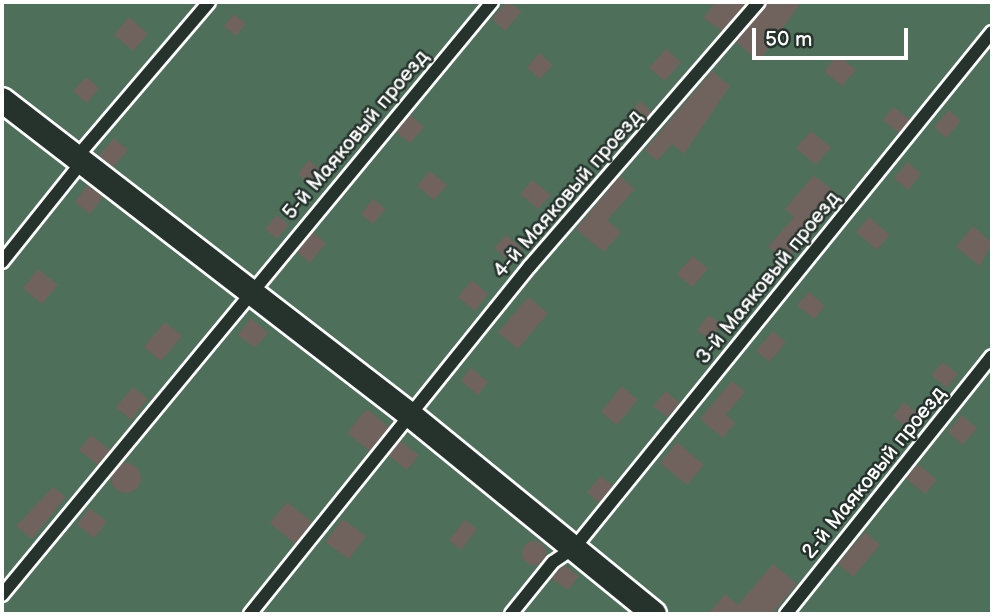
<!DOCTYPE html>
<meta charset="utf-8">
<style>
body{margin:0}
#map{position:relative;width:994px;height:616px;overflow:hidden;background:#26332d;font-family:"Balsamiq Sans",sans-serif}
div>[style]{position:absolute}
.green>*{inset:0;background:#4e6f59}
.building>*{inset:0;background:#70635e}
.round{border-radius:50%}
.roads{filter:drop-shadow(2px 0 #fff) drop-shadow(-2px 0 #fff) drop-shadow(0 2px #fff) drop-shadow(0 -2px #fff)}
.lane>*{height:12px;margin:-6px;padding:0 6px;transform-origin:6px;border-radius:6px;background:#26332d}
.street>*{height:24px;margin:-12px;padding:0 12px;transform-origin:12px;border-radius:12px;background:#26332d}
span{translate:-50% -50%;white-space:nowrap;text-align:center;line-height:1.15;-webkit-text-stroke:5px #26332d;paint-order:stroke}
.street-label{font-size:21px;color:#fff}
.frame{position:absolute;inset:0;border:4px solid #fff;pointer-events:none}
.scale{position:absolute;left:752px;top:28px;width:156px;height:32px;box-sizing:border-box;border:4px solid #fff;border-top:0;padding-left:9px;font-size:21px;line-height:24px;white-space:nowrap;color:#fff;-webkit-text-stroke:5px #26332d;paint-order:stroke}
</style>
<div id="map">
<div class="green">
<div style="clip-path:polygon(2px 2px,992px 2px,992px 614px,2px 614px)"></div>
</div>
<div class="building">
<div style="clip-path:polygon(507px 2px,522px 11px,505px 31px,492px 19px)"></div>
<div style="clip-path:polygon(716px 2px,748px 2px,722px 31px,703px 18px)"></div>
<div style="clip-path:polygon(768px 2px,801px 2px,759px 62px,736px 42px)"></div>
<div style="clip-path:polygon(234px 14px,246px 24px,236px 36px,224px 26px)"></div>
<div style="clip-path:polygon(129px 17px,148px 34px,133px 51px,114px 35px)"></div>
<div style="clip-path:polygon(666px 49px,681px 62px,665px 81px,649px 68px)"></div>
<div style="clip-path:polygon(539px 53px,553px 65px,540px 79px,527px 68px)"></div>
<div style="clip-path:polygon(838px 55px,856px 70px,842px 86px,824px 71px)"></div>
<div style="clip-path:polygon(712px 71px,730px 86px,684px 154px,672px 144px,657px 161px,645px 150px)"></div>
<div style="clip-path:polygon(86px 77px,99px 88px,87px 103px,73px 91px)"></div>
<div style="clip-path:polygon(640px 101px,652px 112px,642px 124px,629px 114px)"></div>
<div style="clip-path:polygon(894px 107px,910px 120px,899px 133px,883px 120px)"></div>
<div style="clip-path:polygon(949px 110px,961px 121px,946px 138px,934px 127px)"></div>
<div style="clip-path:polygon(410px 115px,424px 127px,410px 143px,396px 132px)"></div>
<div style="clip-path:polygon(811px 131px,831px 147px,816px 165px,796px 148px)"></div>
<div style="clip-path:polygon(114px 138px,128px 150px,113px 167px,99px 156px)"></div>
<div style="clip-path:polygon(309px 160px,321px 170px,310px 184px,298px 174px)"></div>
<div style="clip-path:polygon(908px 162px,921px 174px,908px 190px,894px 178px)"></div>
<div style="clip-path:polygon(430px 171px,447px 185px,434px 200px,417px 186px)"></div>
<div style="clip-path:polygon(814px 175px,841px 197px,785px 261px,768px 247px,794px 217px,785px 209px)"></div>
<div style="clip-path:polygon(620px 176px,635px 189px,607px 220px,621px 232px,604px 252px,576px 229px)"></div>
<div style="clip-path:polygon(532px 180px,551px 195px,538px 209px,520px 194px)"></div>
<div style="clip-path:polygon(88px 185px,103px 197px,90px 214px,75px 202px)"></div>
<div style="clip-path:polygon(373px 199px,386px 209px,373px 224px,361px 214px)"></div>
<div style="clip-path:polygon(277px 215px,289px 225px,277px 239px,265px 229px)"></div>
<div style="clip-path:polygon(869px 217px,890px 235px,877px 250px,856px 232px)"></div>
<div style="clip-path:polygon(973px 226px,992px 243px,980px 266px,956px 247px)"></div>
<div style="clip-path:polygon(313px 232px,326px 243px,310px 263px,297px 252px)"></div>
<div style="clip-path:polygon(506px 235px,523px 249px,511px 263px,494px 248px)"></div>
<div style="clip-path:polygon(693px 256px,708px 269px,692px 287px,677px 274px)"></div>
<div style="clip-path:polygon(38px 269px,58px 285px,42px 304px,23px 288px)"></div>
<div style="clip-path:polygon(472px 280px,488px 294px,475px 311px,458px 297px)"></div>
<div style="clip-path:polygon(809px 292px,825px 306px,814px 319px,797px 305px)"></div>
<div style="clip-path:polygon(528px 297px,548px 313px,518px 349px,498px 333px)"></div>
<div style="clip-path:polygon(709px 315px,722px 325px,709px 340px,697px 330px)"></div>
<div style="clip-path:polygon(251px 318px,268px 333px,255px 348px,238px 335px)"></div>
<div style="clip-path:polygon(165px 322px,182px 336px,161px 361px,144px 347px)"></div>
<div style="clip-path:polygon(773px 331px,786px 342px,769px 362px,756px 351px)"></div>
<div style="clip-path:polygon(943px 362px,958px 374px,947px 388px,931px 375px)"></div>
<div style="clip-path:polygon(471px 368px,488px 382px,478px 395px,461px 381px)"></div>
<div style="clip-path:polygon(732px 381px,745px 392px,726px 415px,735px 423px,723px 438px,700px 419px)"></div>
<div style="clip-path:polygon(622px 386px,638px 400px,617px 425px,601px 412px)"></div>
<div style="clip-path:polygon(133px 387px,148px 399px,131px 420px,116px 407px)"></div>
<div style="clip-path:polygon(666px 391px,680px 403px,667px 417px,653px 406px)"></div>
<div style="clip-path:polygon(904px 402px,923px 418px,911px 432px,893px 416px)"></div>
<div style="clip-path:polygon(367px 409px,389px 427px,370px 451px,347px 433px)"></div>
<div style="clip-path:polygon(962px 415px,977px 428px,963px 445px,948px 432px)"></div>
<div style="clip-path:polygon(91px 435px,110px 450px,98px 465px,79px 450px)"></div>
<div style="clip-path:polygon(400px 441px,419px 455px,407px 470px,389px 456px)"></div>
<div style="clip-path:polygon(677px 442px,704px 465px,687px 485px,660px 463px)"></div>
<div class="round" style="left:111px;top:463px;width:30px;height:30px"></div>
<div style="clip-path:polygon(918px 464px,937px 480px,925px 494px,906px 478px)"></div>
<div style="clip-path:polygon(601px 476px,613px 486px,599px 503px,587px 492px)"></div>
<div style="clip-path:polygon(53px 487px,66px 497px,32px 539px,16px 526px)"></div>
<div style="clip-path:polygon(287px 502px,312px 522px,295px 544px,270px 523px)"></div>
<div style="clip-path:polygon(90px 508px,107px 522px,94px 538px,77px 524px)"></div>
<div style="clip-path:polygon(343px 519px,366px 536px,349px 559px,325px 542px)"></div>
<div style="clip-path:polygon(465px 520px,477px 529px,461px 550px,449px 540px)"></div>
<div style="clip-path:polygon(865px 532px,880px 545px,853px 577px,838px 564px)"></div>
<div class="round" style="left:522px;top:541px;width:24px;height:24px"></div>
<div style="clip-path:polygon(773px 564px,797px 584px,772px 614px,708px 614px,725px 594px,738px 605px)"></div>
<div style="clip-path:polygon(564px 565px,579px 576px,568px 590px,551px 578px)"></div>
</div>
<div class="roads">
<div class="lane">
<div style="left:75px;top:159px;width:206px;rotate:-49.5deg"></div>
<div style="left:2px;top:262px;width:127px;rotate:-51.4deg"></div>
<div style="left:2px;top:595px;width:769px;rotate:-50.43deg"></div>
<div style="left:250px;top:614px;width:447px;rotate:-51.2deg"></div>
<div style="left:530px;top:266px;width:349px;rotate:-49.1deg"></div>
<div style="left:511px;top:614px;width:67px;rotate:-51.1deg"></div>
<div style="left:553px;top:562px;width:25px;rotate:-34deg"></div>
<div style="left:574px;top:548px;width:664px;rotate:-50.99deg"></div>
<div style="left:786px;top:614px;width:330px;rotate:-51.4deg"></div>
</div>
<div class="street">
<div style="left:2px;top:100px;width:514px;rotate:37.65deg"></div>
<div style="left:409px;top:414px;width:316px;rotate:39.2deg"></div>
</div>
</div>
<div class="street-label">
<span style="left:356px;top:135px;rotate:-50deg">5-й Маяковый проезд</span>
<span style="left:568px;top:194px;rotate:-49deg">4-й Маяковый проезд</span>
<span style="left:768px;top:278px;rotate:-51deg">3-й Маяковый проезд</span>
<span style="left:874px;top:473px;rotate:-51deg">2-й Маяковый проезд</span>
</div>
<div class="frame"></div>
<div class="scale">50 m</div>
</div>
